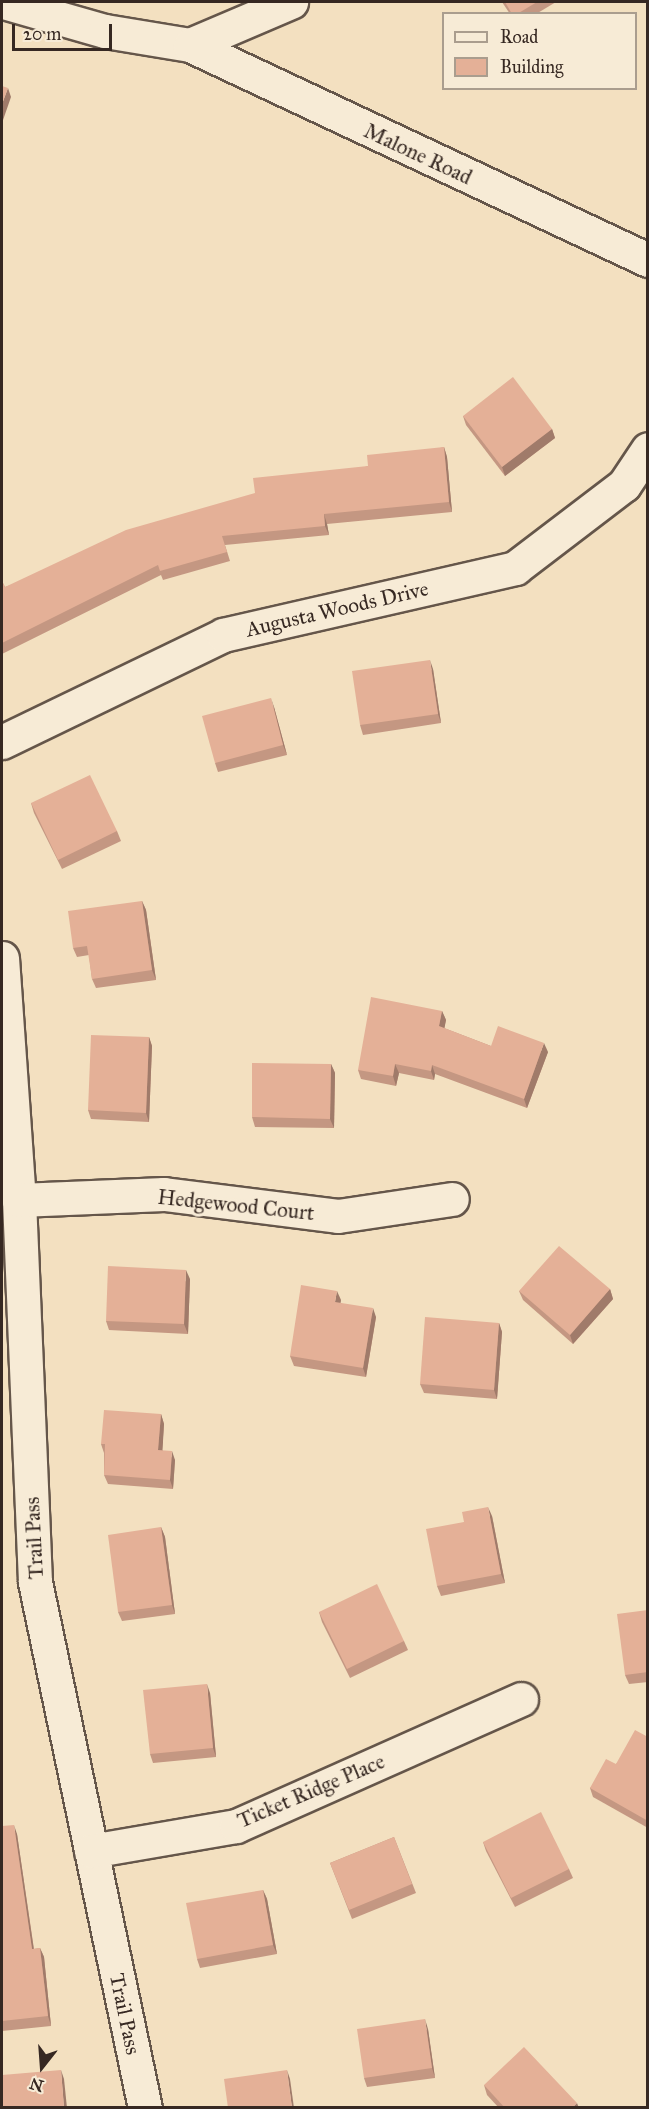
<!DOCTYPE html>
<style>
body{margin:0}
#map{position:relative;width:649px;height:2109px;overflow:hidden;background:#f3e0c0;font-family:"IM FELL Great Primer",serif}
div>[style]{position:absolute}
.roads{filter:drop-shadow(2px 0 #65564a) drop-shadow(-2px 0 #65564a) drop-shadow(0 2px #65564a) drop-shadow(0 -2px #65564a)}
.minor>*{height:33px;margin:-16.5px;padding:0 16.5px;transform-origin:16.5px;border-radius:16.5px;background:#f7ebd6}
.wall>*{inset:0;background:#c49782}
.shaded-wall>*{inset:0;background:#a07b6a}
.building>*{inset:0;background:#e4b097}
span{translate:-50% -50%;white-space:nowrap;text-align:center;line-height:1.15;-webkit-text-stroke:6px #f7ebd6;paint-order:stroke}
.street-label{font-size:21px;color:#362822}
.frame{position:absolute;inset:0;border:3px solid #362822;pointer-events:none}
.legend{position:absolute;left:442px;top:12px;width:195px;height:78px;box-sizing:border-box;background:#f7ebd6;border:2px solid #aa9d8e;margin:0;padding:8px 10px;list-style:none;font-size:18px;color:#362822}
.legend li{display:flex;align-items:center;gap:12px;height:30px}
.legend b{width:30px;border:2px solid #aa9d8e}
.north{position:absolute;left:12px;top:2037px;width:60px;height:60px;-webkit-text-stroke:4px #f7ebd6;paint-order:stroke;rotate:197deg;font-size:16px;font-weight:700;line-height:24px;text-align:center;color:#362822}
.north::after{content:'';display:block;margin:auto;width:21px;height:27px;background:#362822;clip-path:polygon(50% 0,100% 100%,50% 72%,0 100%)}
.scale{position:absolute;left:12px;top:24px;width:100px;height:27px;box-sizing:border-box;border:3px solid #362822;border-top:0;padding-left:8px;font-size:18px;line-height:21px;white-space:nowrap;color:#362822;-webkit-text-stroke:4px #f7ebd6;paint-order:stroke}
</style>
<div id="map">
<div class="roads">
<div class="minor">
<div style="left:3px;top:2px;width:106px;rotate:15.9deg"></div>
<div style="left:105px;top:31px;width:86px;rotate:9.4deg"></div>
<div style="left:190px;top:45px;width:110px;rotate:-23.1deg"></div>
<div style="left:190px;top:45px;width:506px;rotate:25.15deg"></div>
<div style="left:2px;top:742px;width:246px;rotate:-25.8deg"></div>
<div style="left:223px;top:635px;width:300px;rotate:-12.9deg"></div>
<div style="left:515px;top:568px;width:137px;rotate:-37.3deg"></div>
<div style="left:624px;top:485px;width:43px;rotate:-56.3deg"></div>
<div style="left:2px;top:958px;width:243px;rotate:86deg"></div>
<div style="left:19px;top:1200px;width:382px;rotate:87.6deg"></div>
<div style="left:35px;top:1582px;width:537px;rotate:78.19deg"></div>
<div style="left:19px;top:1200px;width:145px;rotate:-2.4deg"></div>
<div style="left:164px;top:1194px;width:175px;rotate:7.2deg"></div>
<div style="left:338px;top:1216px;width:115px;rotate:-8.5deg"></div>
<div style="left:91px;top:1851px;width:147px;rotate:-9.8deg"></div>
<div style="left:236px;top:1826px;width:312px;rotate:-24deg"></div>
</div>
</div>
<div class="wall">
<div style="clip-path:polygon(502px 2px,556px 2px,536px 14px,510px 14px)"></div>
<div style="clip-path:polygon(463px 416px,552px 429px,555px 438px,505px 476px,466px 425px)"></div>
<div style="clip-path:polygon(444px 447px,447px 457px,452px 512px,327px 524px,329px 535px,225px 545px,230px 561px,163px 580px,161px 575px,2px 654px,2px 581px,5px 587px,368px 466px)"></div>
<div style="clip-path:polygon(433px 669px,441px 723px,363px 735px,360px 725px)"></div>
<div style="clip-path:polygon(274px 707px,287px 755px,218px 772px,215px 763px)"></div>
<div style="clip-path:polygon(31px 803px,117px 831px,121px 841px,62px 869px,34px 813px)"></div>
<div style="clip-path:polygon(142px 901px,146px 910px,156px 980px,96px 988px,92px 979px,89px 955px,77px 957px,73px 948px)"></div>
<div style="clip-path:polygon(442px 1011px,446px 1020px,444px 1028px,491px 1046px,548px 1052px,527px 1108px,435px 1074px,434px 1080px,399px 1073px,396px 1086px,361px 1079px,358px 1070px)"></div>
<div style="clip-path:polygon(149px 1037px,152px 1046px,149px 1122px,91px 1119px,88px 1110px)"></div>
<div style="clip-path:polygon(331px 1064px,335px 1073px,334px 1128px,255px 1127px,252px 1117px)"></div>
<div style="clip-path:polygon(190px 1279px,188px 1334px,109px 1330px,106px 1321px)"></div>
<div style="clip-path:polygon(610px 1289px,613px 1299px,573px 1344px,523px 1300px,519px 1291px)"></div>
<div style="clip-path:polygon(341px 1300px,340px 1303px,376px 1317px,366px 1377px,294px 1366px,290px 1356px)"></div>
<div style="clip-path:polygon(499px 1323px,502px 1332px,497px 1399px,424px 1393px,420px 1384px)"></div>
<div style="clip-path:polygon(161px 1414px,164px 1424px,162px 1450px,175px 1460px,173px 1489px,108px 1484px,104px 1475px,104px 1453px,101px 1444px)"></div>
<div style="clip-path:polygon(492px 1516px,505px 1583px,441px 1596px,437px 1586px,464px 1522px)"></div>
<div style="clip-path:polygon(161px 1527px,165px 1537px,175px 1614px,122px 1621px,118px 1612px)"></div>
<div style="clip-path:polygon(648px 1610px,648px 1682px,629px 1684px,625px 1675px)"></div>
<div style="clip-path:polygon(319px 1612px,404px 1641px,408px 1650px,350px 1678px,322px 1622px)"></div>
<div style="clip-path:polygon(210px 1693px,216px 1757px,153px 1763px,150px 1754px)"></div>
<div style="clip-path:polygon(648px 1737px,648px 1828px,593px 1797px,590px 1788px,616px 1764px)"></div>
<div style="clip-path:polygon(2px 1826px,17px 1834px,34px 1949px,40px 1948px,44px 1957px,51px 2026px,2px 2031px)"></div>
<div style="clip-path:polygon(394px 1837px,416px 1893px,352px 1919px,330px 1863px)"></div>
<div style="clip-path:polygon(483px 1842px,569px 1869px,573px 1878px,515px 1907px,486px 1851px)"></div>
<div style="clip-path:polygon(263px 1890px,267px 1899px,277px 1954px,200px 1968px,197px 1959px)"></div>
<div style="clip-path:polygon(428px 2029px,435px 2078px,367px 2087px,364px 2078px)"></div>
<div style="clip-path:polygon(484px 2085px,579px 2108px,499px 2108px,487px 2095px)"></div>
</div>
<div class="shaded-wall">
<div style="clip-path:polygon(8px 88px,11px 97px,2px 123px,2px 104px)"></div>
<div style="clip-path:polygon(552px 429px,555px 438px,505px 476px,502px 467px)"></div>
<div style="clip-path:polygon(444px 447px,447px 457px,452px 512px,449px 502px)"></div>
<div style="clip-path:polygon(324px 514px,327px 524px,329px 535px,325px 526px)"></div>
<div style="clip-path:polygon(430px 660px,433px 669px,441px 723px,438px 714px)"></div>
<div style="clip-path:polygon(271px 698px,274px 707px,287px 755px,283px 745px)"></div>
<div style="clip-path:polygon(142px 901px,146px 910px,156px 980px,152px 970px)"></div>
<div style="clip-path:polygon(442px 1011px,446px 1020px,443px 1036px,439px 1026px)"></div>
<div style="clip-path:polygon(149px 1037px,152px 1046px,149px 1122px,146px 1113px)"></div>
<div style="clip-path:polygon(544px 1043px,548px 1052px,527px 1108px,524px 1099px)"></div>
<div style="clip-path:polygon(331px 1064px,335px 1073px,334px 1128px,330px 1119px)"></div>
<div style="clip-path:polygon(395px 1064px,399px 1073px,396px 1086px,393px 1076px)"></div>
<div style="clip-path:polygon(432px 1065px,435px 1074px,434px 1080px,431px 1071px)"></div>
<div style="clip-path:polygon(186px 1270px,190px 1279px,188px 1334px,184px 1324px)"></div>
<div style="clip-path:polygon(610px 1289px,613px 1299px,573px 1344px,570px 1335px)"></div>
<div style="clip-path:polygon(337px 1291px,341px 1300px,339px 1312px,335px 1302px)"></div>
<div style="clip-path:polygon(373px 1308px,376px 1317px,366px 1377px,363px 1368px)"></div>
<div style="clip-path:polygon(499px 1323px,502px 1332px,497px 1399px,494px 1390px)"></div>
<div style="clip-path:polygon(161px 1414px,164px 1424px,162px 1459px,158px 1450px)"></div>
<div style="clip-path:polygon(172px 1451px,175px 1460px,173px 1489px,170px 1480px)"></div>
<div style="clip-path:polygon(488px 1507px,492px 1516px,505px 1583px,501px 1574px)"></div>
<div style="clip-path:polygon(161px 1527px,165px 1537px,175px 1614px,172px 1605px)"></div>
<div style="clip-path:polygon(207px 1684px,210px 1693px,216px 1757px,213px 1748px)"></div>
<div style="clip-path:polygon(14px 1825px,17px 1834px,35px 1958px,32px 1949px)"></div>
<div style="clip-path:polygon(263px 1890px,267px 1899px,277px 1954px,273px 1945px)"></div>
<div style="clip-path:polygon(40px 1948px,44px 1957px,51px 2026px,48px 2016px)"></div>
<div style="clip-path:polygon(425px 2019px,428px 2029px,435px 2078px,432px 2068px)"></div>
<div style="clip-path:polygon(61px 2070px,64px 2079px,67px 2108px,64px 2108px)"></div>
<div style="clip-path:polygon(287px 2070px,290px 2079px,294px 2108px,292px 2108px)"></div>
<div style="clip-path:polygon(577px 2103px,579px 2108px,572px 2108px)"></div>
</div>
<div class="building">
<div style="clip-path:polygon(505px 2px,537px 2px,517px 14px,512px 14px)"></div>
<div style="clip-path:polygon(2px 86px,8px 88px,2px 104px)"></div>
<div style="clip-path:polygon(513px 377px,552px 429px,502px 467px,463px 416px)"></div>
<div style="clip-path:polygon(444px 447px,449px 502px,324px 514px,325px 526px,222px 536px,227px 552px,160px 571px,158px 565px,2px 643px,2px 581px,5px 587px,126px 530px,255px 493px,253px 478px,368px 466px,367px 455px)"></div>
<div style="clip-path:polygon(430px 660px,438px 714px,360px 725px,352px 671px)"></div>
<div style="clip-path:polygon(271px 698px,283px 745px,215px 763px,202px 716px)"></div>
<div style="clip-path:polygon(90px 775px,117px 831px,58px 860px,31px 803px)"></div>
<div style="clip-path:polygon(142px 901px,152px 970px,92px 979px,87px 946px,73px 948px,68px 911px)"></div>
<div style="clip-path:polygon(371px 997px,442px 1011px,439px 1026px,491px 1046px,498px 1026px,544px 1043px,524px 1099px,432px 1065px,431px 1071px,395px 1064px,393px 1076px,358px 1070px)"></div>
<div style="clip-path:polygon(91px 1035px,149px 1037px,146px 1113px,88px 1110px)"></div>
<div style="clip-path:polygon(252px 1063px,331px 1064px,330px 1119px,252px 1117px)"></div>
<div style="clip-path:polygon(559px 1246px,610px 1289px,570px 1335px,519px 1291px)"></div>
<div style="clip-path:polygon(108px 1266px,186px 1270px,184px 1324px,106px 1321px)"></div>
<div style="clip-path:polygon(301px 1285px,337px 1291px,335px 1302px,373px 1308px,363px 1368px,290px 1356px)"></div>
<div style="clip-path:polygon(425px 1317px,499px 1323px,494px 1390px,420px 1384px)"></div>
<div style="clip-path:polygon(104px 1410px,161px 1414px,158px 1450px,172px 1451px,170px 1480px,104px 1475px,105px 1444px,101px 1444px)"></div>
<div style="clip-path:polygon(488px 1507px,501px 1574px,437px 1586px,426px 1529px,464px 1522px,462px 1512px)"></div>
<div style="clip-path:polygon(161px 1527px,172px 1605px,118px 1612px,108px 1535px)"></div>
<div style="clip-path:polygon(377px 1584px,404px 1641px,347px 1669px,319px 1612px)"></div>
<div style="clip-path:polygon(648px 1610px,648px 1672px,625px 1675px,617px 1614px)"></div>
<div style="clip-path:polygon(207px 1684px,213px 1748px,150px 1754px,143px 1690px)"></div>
<div style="clip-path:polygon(635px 1730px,648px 1737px,648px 1821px,590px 1788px,606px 1759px,616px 1764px)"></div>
<div style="clip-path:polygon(541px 1812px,569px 1869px,511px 1898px,483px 1842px)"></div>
<div style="clip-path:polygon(14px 1825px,32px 1949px,40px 1948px,48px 2016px,2px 2021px,2px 1826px)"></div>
<div style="clip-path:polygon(394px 1837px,412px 1884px,349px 1910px,330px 1863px)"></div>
<div style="clip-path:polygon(263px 1890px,273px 1945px,197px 1959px,186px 1903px)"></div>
<div style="clip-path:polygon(425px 2019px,432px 2068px,364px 2078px,357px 2029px)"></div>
<div style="clip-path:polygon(524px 2047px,577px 2103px,572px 2108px,505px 2108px,484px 2085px)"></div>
<div style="clip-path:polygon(61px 2070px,64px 2108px,2px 2108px,2px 2075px)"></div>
<div style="clip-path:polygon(287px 2070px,292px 2108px,228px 2108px,224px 2079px)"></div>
</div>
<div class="street-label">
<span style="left:418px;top:154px;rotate:25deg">Malone Road</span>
<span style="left:337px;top:609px;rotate:-13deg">Augusta Woods Drive</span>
<span style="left:236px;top:1205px;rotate:6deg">Hedgewood Court</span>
<span style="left:34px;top:1538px;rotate:-93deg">Trail Pass</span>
<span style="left:311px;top:1791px;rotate:-23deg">Ticket Ridge Place</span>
<span style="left:125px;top:2014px;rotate:78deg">Trail Pass</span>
</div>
<div class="frame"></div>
<ul class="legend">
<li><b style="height:8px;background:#f7ebd6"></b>Road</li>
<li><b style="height:16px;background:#e4b097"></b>Building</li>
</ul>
<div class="north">N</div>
<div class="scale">20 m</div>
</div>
